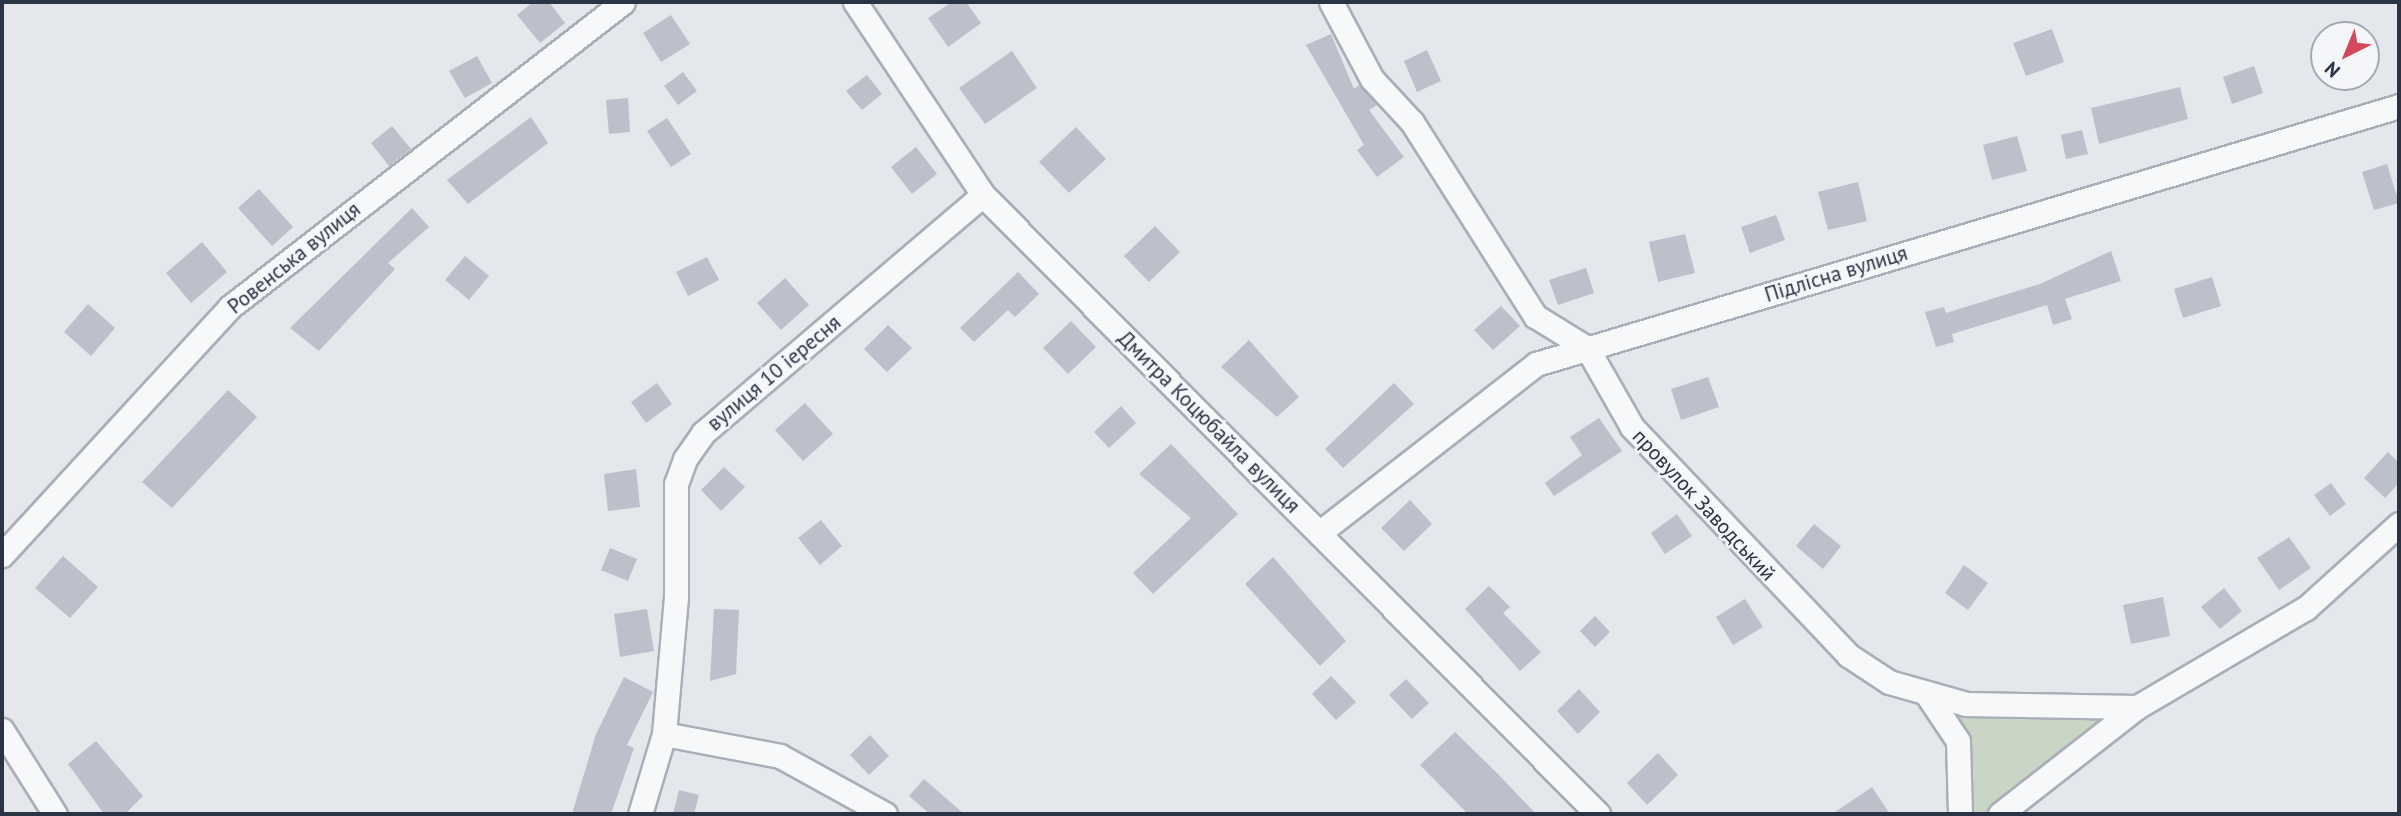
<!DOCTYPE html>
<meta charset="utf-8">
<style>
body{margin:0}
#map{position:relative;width:2401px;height:816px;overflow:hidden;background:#e4e7ec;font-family:"PT Sans",sans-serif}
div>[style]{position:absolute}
.green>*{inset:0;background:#c9d6c5}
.building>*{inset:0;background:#bbc0ca}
.roads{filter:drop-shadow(2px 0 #a9aeb7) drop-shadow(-2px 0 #a9aeb7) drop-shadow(0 2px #a9aeb7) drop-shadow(0 -2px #a9aeb7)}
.minor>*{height:23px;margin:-11.5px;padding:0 11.5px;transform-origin:11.5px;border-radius:11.5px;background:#f7f8fa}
span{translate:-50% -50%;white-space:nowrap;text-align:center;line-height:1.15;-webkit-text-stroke:5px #f4f6f9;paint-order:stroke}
.street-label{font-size:21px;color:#2b3445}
.frame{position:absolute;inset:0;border:4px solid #2b3445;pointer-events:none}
.north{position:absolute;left:2310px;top:21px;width:70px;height:70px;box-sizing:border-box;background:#f4f6f9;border:2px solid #a4a8b1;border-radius:50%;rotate:223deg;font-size:19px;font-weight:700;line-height:28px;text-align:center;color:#2b3445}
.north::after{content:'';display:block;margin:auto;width:24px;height:32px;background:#d1495b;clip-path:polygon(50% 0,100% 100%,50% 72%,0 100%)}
</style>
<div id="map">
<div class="green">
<div style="clip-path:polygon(1928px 696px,2137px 707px,2000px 814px,1960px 814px,1954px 731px)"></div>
</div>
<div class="building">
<div style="clip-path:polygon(533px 2px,549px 2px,565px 23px,540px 43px,517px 15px)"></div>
<div style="clip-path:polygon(952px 2px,966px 2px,981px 23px,948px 47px,928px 18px)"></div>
<div style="clip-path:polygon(671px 15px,690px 44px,661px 62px,643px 33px)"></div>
<div style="clip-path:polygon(2052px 29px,2064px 62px,2026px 76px,2013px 43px)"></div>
<div style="clip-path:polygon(1331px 34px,1354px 89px,1359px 85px,1377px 105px,1369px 110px,1404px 157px,1377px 177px,1357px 150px,1364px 145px,1306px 45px)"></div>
<div style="clip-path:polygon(1427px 50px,1441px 81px,1417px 92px,1404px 61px)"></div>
<div style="clip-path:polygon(1012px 51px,1037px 88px,985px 124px,959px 88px)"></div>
<div style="clip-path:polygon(477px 56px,492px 83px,465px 98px,449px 71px)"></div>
<div style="clip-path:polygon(2254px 66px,2263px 93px,2232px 104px,2223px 77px)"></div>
<div style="clip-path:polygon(683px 72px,697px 91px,678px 105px,664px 86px)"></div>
<div style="clip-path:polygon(867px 75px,882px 94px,862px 110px,846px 91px)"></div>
<div style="clip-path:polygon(2180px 87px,2188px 119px,2099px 144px,2091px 108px)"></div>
<div style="clip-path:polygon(628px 98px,630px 132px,609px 134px,606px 100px)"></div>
<div style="clip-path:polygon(531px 117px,548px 143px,468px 204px,447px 180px)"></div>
<div style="clip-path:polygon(667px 118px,691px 154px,671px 167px,647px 131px)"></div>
<div style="clip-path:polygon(392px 126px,411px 149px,389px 166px,371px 143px)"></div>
<div style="clip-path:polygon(1076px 127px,1106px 159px,1069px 193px,1039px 162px)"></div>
<div style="clip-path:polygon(2082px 130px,2088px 154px,2066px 159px,2061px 135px)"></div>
<div style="clip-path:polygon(2017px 136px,2027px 171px,1992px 180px,1983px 145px)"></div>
<div style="clip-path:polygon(916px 147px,937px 174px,912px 194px,891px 167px)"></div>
<div style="clip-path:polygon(2387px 164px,2399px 203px,2374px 210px,2362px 172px)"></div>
<div style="clip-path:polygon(1858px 182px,1867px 221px,1828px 230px,1818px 192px)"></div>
<div style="clip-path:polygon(259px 189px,293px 227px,272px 246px,238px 208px)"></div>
<div style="clip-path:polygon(412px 208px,429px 227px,388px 263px,395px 269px,319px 351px,290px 328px)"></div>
<div style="clip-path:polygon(1776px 215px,1785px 240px,1750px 253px,1741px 227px)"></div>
<div style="clip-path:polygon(1155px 226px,1180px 252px,1149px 282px,1124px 256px)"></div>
<div style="clip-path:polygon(1685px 234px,1695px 273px,1658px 282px,1649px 242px)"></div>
<div style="clip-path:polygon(202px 242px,227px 272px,191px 303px,166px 273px)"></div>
<div style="clip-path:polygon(2111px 251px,2121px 281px,2065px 299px,2072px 319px,2053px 325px,2047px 305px,1952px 334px,1954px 342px,1936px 347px,1925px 312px,1944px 307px,1946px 313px,2040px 284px)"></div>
<div style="clip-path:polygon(465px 256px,489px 276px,469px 300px,445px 280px)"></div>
<div style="clip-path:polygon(707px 257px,719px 280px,688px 296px,676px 272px)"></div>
<div style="clip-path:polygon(1586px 268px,1594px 293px,1558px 305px,1549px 280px)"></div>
<div style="clip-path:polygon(1018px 272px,1039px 294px,1015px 317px,1008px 310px,974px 342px,960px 328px)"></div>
<div style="clip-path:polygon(2212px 277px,2221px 306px,2183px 318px,2174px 289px)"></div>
<div style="clip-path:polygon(785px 278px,809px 305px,781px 330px,757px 303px)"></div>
<div style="clip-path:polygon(88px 304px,115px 328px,91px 356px,64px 332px)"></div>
<div style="clip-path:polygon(1501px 306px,1520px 326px,1493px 350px,1474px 330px)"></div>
<div style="clip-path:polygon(1071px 321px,1096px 347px,1068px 374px,1043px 348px)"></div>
<div style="clip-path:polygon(888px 325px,912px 348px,887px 372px,864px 349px)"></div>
<div style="clip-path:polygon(1249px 340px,1299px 397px,1277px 417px,1221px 367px)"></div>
<div style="clip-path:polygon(1708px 377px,1719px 407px,1681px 420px,1671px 389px)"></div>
<div style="clip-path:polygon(657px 383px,672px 404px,646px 423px,631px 402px)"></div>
<div style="clip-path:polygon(1394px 383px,1414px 404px,1343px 468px,1325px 449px)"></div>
<div style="clip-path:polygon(228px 390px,257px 417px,172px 508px,142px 482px)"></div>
<div style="clip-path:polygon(805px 403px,833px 434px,803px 461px,775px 430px)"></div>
<div style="clip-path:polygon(1121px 406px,1136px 423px,1109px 448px,1094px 432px)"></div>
<div style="clip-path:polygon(1599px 418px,1622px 451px,1554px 496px,1545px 483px,1582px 455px,1570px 437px)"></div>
<div style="clip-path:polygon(1171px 444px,1238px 514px,1153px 594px,1133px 573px,1191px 518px,1139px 474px)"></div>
<div style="clip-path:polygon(2388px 452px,2399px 463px,2399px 483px,2385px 498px,2364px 478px)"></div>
<div style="clip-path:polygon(724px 467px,745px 487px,721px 511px,701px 490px)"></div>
<div style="clip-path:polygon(636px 469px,640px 507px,608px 511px,604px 474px)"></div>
<div style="clip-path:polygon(2331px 483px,2346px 504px,2330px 516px,2314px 495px)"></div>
<div style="clip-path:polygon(1410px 500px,1432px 524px,1404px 551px,1381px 528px)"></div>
<div style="clip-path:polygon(1677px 514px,1692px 536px,1665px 554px,1651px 533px)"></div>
<div style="clip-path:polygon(821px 520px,842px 546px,820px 565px,798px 538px)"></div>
<div style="clip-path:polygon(1814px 524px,1841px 546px,1823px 569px,1796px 546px)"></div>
<div style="clip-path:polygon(2289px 537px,2311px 568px,2279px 590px,2257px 558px)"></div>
<div style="clip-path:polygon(610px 548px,637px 559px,628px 581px,601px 570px)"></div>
<div style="clip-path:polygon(63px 556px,98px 587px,70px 618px,35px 588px)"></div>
<div style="clip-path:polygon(1273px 557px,1346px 641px,1320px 666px,1245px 584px)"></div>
<div style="clip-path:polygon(1964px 565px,1988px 583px,1968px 610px,1945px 593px)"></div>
<div style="clip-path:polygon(1489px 586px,1510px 607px,1503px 613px,1541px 652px,1520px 671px,1465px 609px)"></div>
<div style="clip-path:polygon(2224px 588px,2242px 611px,2220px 629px,2201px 607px)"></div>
<div style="clip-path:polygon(2163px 597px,2170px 636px,2131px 644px,2123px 605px)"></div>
<div style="clip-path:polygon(1745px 599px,1763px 627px,1733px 645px,1716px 617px)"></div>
<div style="clip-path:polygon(647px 609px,654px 651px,620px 657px,614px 614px)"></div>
<div style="clip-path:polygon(714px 609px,739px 610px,736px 674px,710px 681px)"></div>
<div style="clip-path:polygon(1595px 616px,1610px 632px,1595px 647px,1580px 631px)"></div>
<div style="clip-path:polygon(1331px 676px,1356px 702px,1336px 720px,1312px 694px)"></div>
<div style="clip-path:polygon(624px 677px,653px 692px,627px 745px,634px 748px,611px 814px,572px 814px,596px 734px)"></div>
<div style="clip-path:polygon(1406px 679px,1429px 703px,1412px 719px,1389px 695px)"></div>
<div style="clip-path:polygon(1579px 689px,1600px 712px,1578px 734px,1557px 711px)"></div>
<div style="clip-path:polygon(1455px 732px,1498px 774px,1536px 814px,1468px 814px,1420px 765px)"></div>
<div style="clip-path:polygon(870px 735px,889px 756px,869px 775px,850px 755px)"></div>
<div style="clip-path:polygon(96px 741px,143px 796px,125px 814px,104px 814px,68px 764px)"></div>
<div style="clip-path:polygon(1658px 753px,1678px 775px,1647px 805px,1627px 783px)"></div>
<div style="clip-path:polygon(924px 779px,964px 814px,930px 814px,909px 796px)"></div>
<div style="clip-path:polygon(1872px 787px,1890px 814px,1832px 814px)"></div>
<div style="clip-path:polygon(679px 790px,699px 795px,694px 814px,673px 814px)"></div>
</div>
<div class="roads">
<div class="minor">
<div style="left:855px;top:2px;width:232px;rotate:56.4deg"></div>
<div style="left:983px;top:195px;width:873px;rotate:45.19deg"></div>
<div style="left:1331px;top:2px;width:87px;rotate:62deg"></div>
<div style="left:1372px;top:79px;width:59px;rotate:47.1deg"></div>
<div style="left:1412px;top:122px;width:230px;rotate:57.6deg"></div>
<div style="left:1535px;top:316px;width:61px;rotate:31.6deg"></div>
<div style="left:1587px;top:348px;width:91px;rotate:60.3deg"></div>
<div style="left:1632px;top:427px;width:314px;rotate:46.5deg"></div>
<div style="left:1848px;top:655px;width:49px;rotate:33.4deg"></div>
<div style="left:1889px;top:682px;width:80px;rotate:15.9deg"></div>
<div style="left:1966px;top:704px;width:171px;rotate:1deg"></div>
<div style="left:1319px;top:533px;width:275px;rotate:-37.9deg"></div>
<div style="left:1536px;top:364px;width:901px;rotate:-16.64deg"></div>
<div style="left:2px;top:555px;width:337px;rotate:-47.4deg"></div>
<div style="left:230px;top:307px;width:497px;rotate:-37.8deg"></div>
<div style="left:1928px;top:696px;width:54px;rotate:56.3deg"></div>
<div style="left:1958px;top:741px;width:73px;rotate:88.4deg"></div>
<div style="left:2px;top:730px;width:99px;rotate:57.8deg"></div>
<div style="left:664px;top:734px;width:118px;rotate:10.7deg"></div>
<div style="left:780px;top:756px;width:120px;rotate:28.9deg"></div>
<div style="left:640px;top:814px;width:84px;rotate:-73.3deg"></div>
<div style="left:664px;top:734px;width:137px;rotate:-85deg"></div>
<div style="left:676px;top:598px;width:114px;rotate:-90deg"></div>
<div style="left:676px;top:484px;width:27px;rotate:-70deg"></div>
<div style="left:685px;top:459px;width:32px;rotate:-55deg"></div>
<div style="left:703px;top:433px;width:367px;rotate:-40.4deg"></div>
<div style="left:2000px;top:814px;width:174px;rotate:-38deg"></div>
<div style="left:2137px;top:707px;width:196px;rotate:-30.4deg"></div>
<div style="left:2306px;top:608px;width:125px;rotate:-42.1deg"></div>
</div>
</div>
<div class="street-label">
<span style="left:294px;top:258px;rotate:-39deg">Ровенська вулиця</span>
<span style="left:1836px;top:274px;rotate:-17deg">Підлісна вулиця</span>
<span style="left:774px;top:373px;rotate:-40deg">вулиця 10 іересня</span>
<span style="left:1209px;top:422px;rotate:45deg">Дмитра Коцюбайла вулиця</span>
<span style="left:1704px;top:505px;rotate:47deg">провулок Заводський</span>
</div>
<div class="frame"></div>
<div class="north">N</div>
</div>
